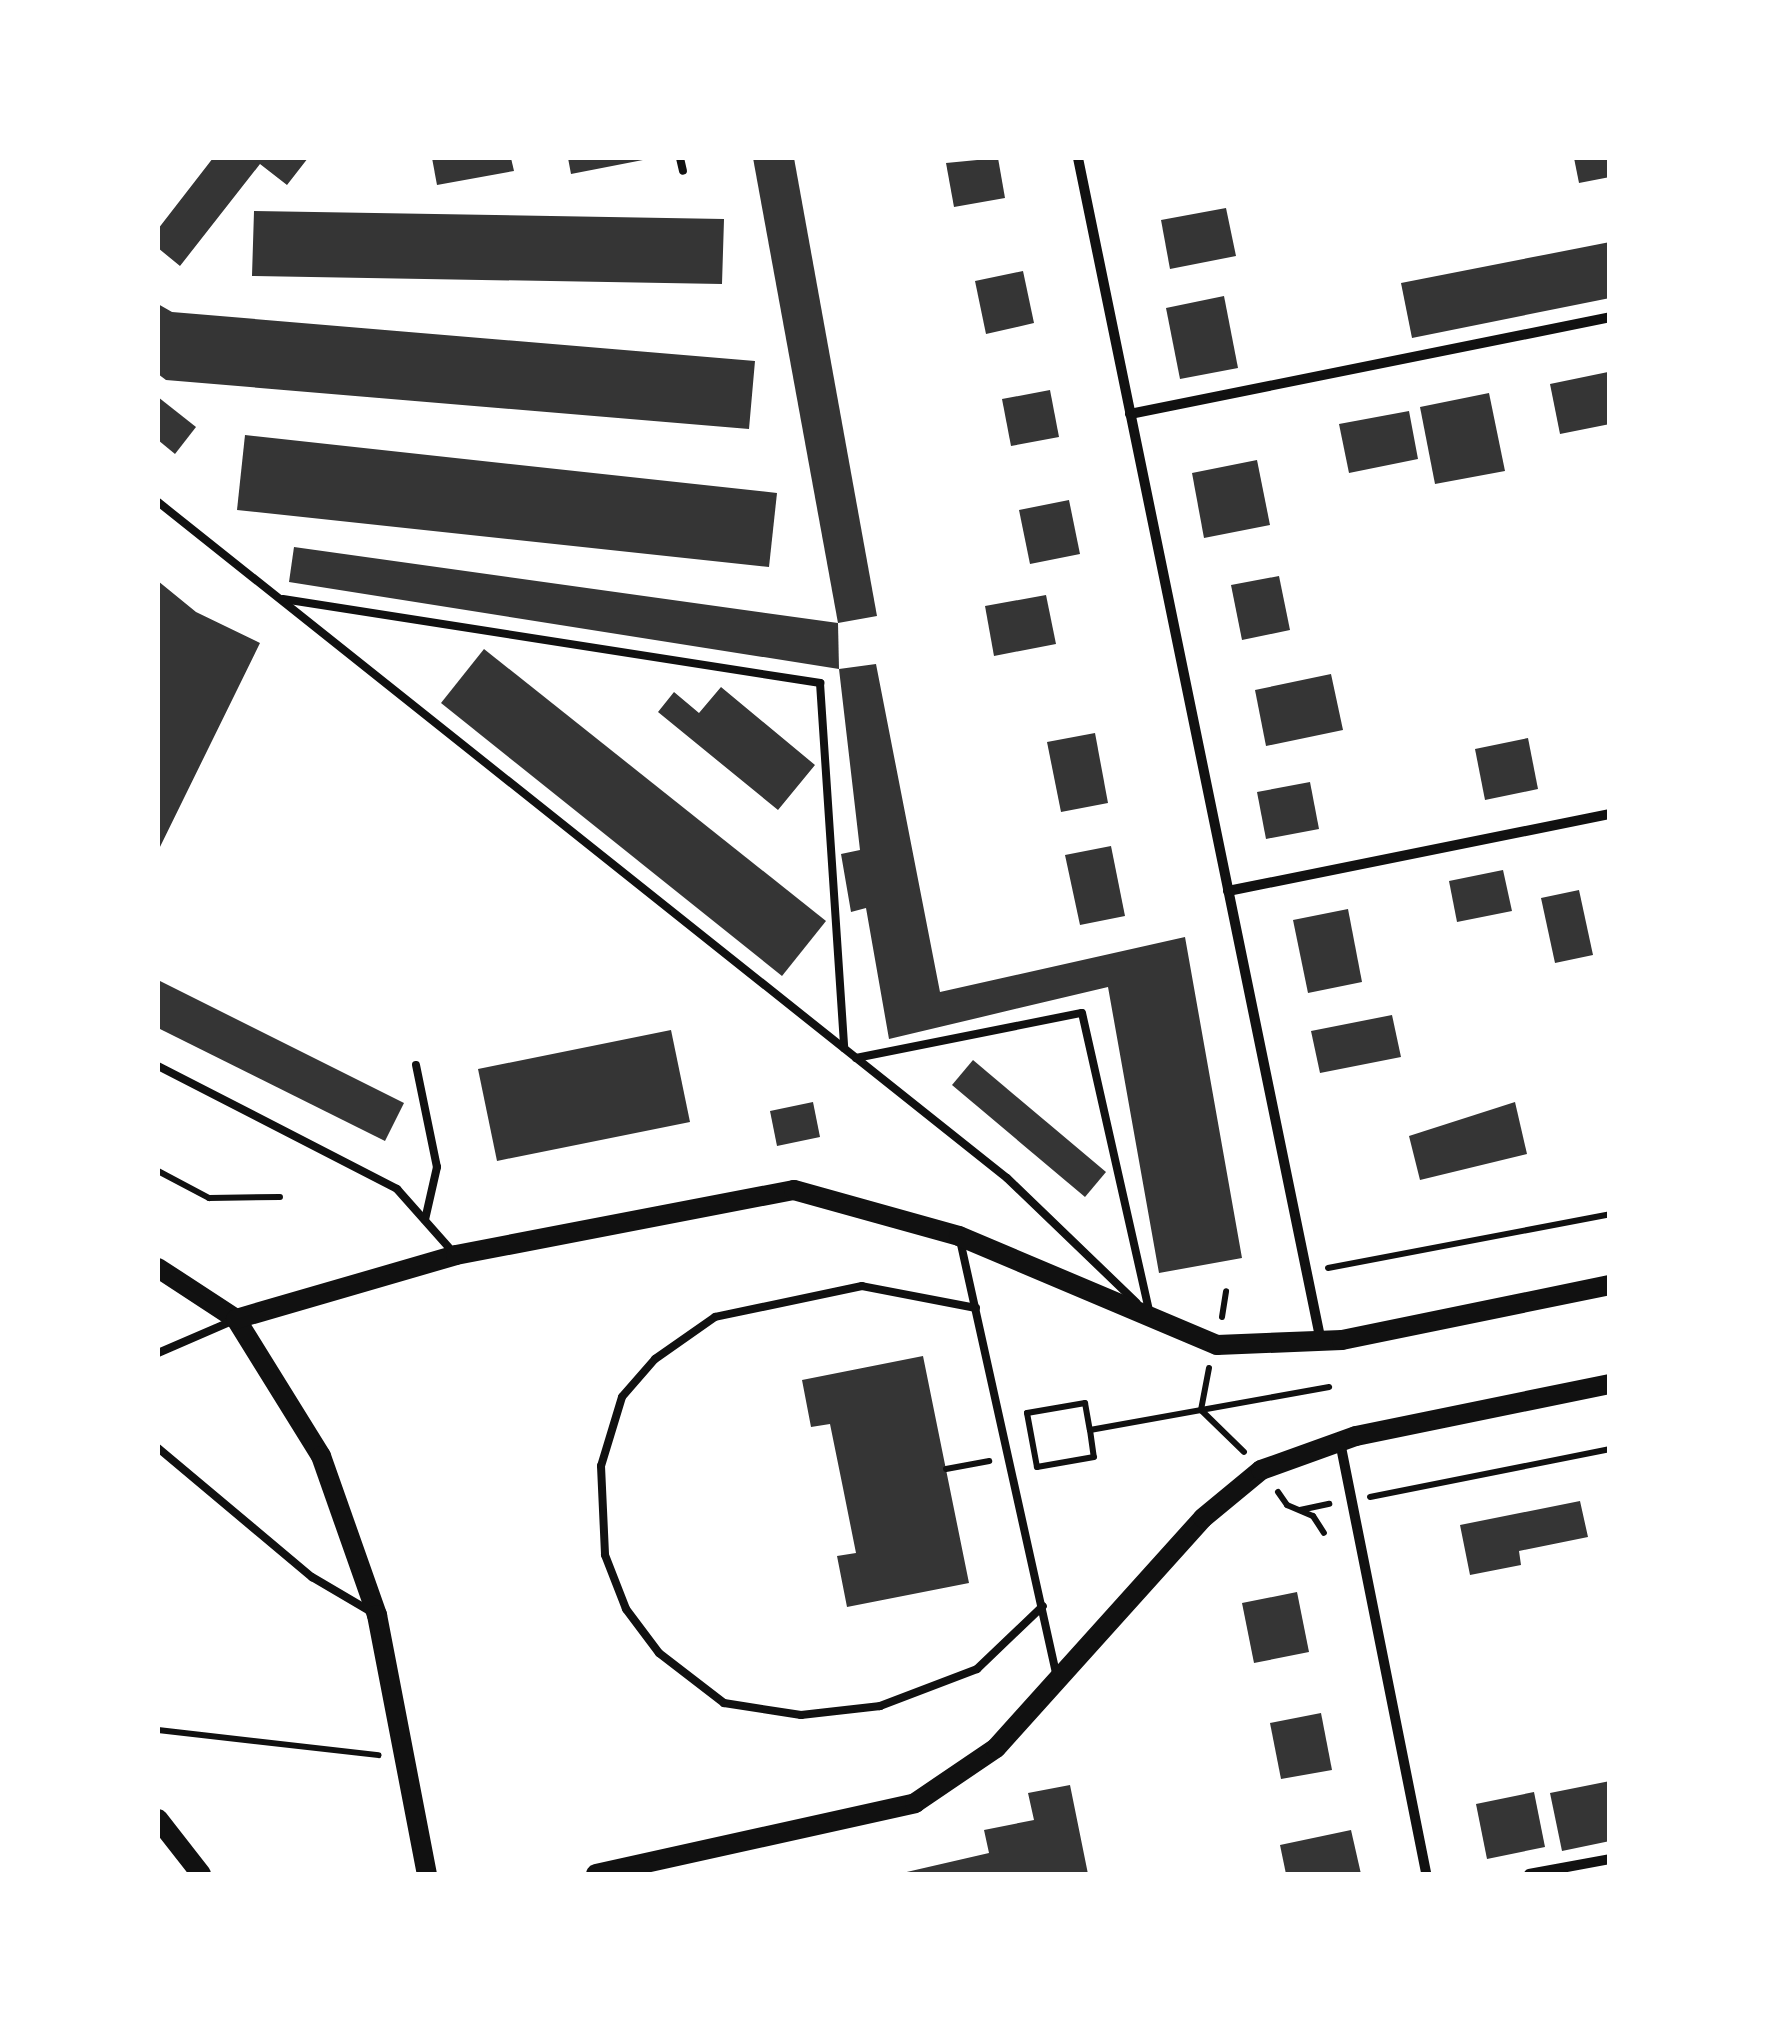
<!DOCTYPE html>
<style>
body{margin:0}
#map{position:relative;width:1767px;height:2032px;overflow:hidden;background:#fff;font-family:"Source Sans 3",sans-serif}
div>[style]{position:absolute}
.building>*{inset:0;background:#353535}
.path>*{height:6px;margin:-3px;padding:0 3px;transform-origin:3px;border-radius:3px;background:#111}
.service>*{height:8px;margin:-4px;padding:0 4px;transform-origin:4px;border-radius:4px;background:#111}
.minor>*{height:10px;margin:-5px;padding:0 5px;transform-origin:5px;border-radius:5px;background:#111}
.secondary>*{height:20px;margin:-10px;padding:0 10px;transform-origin:10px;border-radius:10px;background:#111}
span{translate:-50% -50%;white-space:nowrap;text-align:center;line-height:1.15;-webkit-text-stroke:8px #fff;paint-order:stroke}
.frame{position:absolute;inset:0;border:160px solid #fff;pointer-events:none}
</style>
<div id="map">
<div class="building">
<div style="clip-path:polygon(213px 158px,308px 158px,287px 185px,260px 164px,180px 266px,158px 248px,158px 229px)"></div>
<div style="clip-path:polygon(432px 158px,511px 158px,514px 171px,437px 185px)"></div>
<div style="clip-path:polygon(568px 158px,648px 158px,648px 159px,571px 174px)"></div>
<div style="clip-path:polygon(753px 158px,794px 158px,877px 616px,838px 623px)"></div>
<div style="clip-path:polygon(998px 158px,1005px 198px,954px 207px,946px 163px)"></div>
<div style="clip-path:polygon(1574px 158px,1610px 158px,1610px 177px,1579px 183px)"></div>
<div style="clip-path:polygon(1226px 208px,1236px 256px,1170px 269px,1161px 220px)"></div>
<div style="clip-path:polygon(254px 211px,724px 219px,722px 284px,252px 276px)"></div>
<div style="clip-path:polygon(1610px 242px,1610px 298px,1412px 338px,1401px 283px)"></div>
<div style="clip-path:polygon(1023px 271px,1034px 323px,986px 334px,975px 281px)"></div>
<div style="clip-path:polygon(1224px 296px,1238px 368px,1180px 379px,1166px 308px)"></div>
<div style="clip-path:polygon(158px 304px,172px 312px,755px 361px,749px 429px,166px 380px,158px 374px)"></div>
<div style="clip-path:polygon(1608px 372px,1610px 424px,1560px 434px,1550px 384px)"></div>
<div style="clip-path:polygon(1050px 390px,1059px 437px,1011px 446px,1002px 399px)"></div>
<div style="clip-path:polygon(1489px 393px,1505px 471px,1435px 484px,1420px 407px)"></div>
<div style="clip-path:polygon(158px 397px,196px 427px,175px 454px,158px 440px)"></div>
<div style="clip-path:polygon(1409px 411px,1418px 459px,1349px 473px,1339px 424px)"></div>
<div style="clip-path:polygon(245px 435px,777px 493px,769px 567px,237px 510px)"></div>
<div style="clip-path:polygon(1257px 460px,1270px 525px,1204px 538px,1192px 473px)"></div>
<div style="clip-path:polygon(1069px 500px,1080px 554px,1030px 564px,1019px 510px)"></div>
<div style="clip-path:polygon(294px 547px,838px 623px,839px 669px,289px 582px)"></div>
<div style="clip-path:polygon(1279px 576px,1290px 630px,1242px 640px,1231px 585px)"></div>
<div style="clip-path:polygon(158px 581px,196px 612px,260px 643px,158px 851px)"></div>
<div style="clip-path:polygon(1046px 595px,1056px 644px,994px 656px,985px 606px)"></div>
<div style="clip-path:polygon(484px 649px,826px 921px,782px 976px,441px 703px)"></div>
<div style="clip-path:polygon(876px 664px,940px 992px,1185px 937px,1242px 1258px,1159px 1273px,1108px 987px,889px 1039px,866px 908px,851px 912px,841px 854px,860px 850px,839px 669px)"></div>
<div style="clip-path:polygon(1331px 674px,1343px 730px,1266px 746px,1255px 690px)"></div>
<div style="clip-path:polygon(721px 687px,815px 765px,778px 810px,658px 712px,674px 692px,699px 713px)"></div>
<div style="clip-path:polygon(1095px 733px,1108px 803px,1061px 812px,1047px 742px)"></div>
<div style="clip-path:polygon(1528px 738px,1538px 789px,1485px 800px,1475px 749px)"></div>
<div style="clip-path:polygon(1310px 782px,1319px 829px,1266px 839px,1257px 792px)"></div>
<div style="clip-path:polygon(1111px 846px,1125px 916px,1080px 925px,1065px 855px)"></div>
<div style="clip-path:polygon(1503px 870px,1512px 911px,1457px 922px,1449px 881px)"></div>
<div style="clip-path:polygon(1579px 890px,1593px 955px,1555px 963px,1541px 898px)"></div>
<div style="clip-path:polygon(1348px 909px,1362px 982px,1308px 993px,1293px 920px)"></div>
<div style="clip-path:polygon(158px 980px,404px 1103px,385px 1141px,158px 1028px)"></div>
<div style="clip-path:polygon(1392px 1015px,1401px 1057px,1320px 1073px,1311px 1031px)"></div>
<div style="clip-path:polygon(671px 1030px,690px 1122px,497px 1161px,478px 1069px)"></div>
<div style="clip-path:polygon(973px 1060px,1106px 1172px,1085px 1197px,952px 1085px)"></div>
<div style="clip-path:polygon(813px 1102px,820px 1137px,777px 1146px,770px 1111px)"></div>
<div style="clip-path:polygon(1515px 1102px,1527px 1154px,1420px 1180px,1409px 1136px)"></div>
<div style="clip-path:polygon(923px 1356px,969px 1583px,847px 1607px,837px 1556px,856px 1553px,843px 1488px,830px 1424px,811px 1427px,802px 1380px)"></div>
<div style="clip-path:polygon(1580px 1501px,1588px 1537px,1519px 1551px,1521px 1565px,1470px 1575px,1460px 1525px)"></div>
<div style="clip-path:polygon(1297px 1592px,1309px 1652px,1254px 1663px,1242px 1603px)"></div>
<div style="clip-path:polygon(1321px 1713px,1332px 1770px,1281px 1779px,1270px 1723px)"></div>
<div style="clip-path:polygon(1610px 1781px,1610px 1841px,1562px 1851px,1550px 1793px)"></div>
<div style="clip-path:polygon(1070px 1785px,1088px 1874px,898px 1874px,989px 1853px,984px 1830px,1034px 1820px,1028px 1793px)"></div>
<div style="clip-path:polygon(1534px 1792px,1545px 1847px,1487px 1859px,1476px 1804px)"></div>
<div style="clip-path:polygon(1351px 1830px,1361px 1874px,1286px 1874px,1280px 1845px)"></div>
</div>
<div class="path">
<div style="left:158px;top:1171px;width:58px;rotate:27.9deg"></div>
<div style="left:209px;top:1198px;width:71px;rotate:-0.8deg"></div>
<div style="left:1328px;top:1268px;width:287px;rotate:-10.8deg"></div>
<div style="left:1222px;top:1317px;width:26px;rotate:-81deg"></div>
<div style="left:1209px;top:1368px;width:43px;rotate:100.8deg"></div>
<div style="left:1201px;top:1410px;width:60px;rotate:44.3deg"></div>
<div style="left:1090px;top:1430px;width:27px;rotate:82deg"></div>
<div style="left:1094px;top:1457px;width:58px;rotate:170deg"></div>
<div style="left:1037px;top:1467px;width:55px;rotate:-100.5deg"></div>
<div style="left:1027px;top:1413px;width:59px;rotate:-9.8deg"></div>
<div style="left:1085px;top:1403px;width:27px;rotate:80deg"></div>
<div style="left:1090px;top:1430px;width:243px;rotate:-10.2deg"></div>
<div style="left:946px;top:1469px;width:44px;rotate:-10.5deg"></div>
<div style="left:1278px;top:1492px;width:16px;rotate:55deg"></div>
<div style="left:1287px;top:1505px;width:28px;rotate:23deg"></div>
<div style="left:1313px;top:1516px;width:20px;rotate:57deg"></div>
<div style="left:1370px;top:1497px;width:245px;rotate:-11.3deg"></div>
<div style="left:1300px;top:1510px;width:30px;rotate:-12deg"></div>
<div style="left:158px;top:1730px;width:222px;rotate:6.5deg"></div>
</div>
<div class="service">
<div style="left:680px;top:158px;width:13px;rotate:77deg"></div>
<div style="left:158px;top:502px;width:1085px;rotate:38.53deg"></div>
<div style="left:1007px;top:1178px;width:180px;rotate:43.9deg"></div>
<div style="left:283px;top:599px;width:544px;rotate:8.89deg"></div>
<div style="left:820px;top:683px;width:366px;rotate:86.2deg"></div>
<div style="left:856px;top:1058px;width:230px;rotate:-11.3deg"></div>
<div style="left:1082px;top:1013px;width:305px;rotate:77.3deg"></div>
<div style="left:416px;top:1065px;width:104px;rotate:78.4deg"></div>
<div style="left:437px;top:1167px;width:54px;rotate:102.8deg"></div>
<div style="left:158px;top:1066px;width:269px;rotate:27.2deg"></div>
<div style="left:397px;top:1189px;width:84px;rotate:48.4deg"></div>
<div style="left:960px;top:1240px;width:447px;rotate:77.5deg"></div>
<div style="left:976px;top:1308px;width:116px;rotate:-169.1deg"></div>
<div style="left:862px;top:1286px;width:150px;rotate:168.1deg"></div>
<div style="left:715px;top:1317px;width:73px;rotate:145deg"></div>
<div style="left:655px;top:1359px;width:50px;rotate:131deg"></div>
<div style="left:622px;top:1397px;width:72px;rotate:106.9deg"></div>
<div style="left:601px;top:1466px;width:89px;rotate:87.4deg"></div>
<div style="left:605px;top:1555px;width:58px;rotate:68.7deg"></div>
<div style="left:626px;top:1609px;width:55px;rotate:53.1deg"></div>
<div style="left:659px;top:1653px;width:82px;rotate:37.6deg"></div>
<div style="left:724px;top:1703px;width:78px;rotate:8.9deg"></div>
<div style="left:801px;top:1715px;width:80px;rotate:-6.5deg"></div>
<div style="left:880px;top:1706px;width:104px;rotate:-20.9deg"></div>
<div style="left:977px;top:1669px;width:91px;rotate:-43.7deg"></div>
<div style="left:158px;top:1353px;width:81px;rotate:-23.4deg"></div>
<div style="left:158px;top:1448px;width:201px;rotate:40deg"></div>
<div style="left:312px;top:1577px;width:71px;rotate:30.5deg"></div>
</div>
<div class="minor">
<div style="left:1078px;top:158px;width:1209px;rotate:78.4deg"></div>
<div style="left:1130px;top:414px;width:490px;rotate:-11.4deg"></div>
<div style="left:1228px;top:891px;width:390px;rotate:-11.4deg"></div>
<div style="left:1340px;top:1442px;width:440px;rotate:78.7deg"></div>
<div style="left:1529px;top:1874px;width:82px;rotate:-10.5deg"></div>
</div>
<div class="secondary">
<div style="left:158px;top:1268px;width:93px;rotate:33.2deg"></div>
<div style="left:236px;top:1319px;width:161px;rotate:58.2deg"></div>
<div style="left:321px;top:1456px;width:169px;rotate:70.6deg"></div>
<div style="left:377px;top:1615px;width:264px;rotate:79.1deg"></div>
<div style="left:236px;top:1319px;width:229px;rotate:-16.2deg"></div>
<div style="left:456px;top:1255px;width:344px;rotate:-10.9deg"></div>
<div style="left:794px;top:1190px;width:171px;rotate:15.6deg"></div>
<div style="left:959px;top:1236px;width:280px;rotate:22.9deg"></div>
<div style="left:1217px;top:1345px;width:125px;rotate:-2.3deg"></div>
<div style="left:1342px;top:1340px;width:274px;rotate:-11.6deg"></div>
<div style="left:158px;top:1819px;width:70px;rotate:52deg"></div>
<div style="left:596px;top:1874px;width:327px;rotate:-12.5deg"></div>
<div style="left:915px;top:1803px;width:98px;rotate:-34.2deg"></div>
<div style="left:996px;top:1748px;width:309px;rotate:-48deg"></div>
<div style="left:1203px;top:1518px;width:75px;rotate:-39.6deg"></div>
<div style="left:1261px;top:1470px;width:101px;rotate:-19.7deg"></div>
<div style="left:1356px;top:1436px;width:259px;rotate:-11.6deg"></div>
</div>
<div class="frame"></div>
</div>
